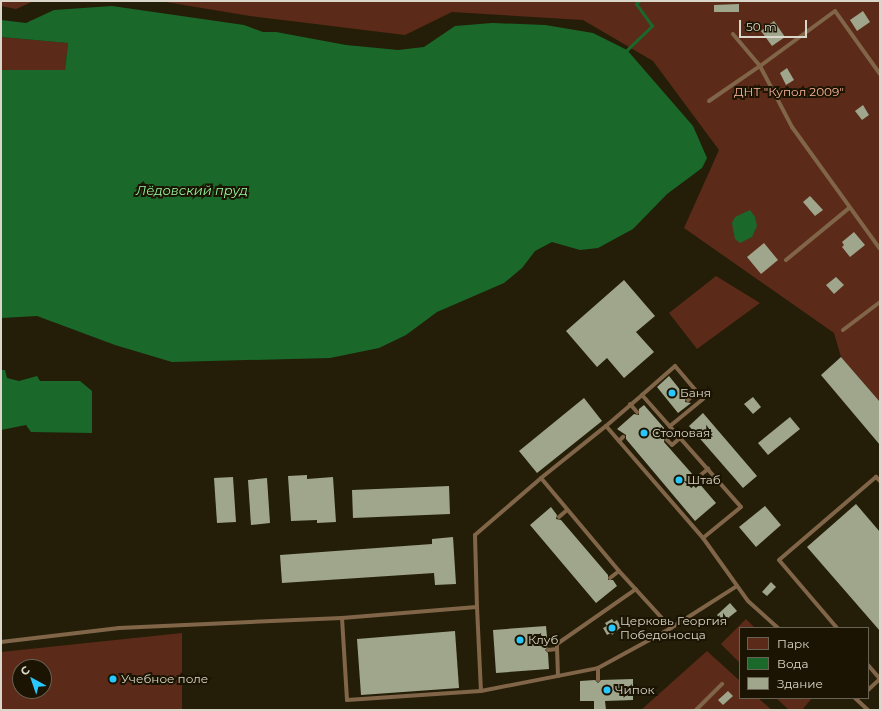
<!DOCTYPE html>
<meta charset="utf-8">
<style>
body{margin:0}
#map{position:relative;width:881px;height:711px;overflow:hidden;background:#241e08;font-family:Montserrat,sans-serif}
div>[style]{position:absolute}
.green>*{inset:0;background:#5c2a19}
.water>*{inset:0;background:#1a692a}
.stream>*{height:2.5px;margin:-1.25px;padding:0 1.25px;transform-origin:1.25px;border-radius:1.25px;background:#1a692a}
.building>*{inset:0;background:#9fa68c}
.service>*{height:4px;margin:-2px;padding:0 2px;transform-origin:2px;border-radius:2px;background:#816548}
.dots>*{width:11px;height:11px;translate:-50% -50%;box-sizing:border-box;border:2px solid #1b1402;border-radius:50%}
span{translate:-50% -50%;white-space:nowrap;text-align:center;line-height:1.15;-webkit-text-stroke:4px #1b1402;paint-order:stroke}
.park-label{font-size:12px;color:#fcb39b}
.poi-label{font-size:12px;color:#dad6c9}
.left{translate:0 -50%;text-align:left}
.water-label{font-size:13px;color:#94f79e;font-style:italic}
.frame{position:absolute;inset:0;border:2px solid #dad6c9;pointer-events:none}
.legend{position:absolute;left:739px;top:627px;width:130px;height:72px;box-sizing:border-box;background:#1b1402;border:1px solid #676252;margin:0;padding:5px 7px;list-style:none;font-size:12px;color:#dad6c9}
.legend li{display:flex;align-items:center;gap:8px;height:20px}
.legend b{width:20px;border:1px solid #676252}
.north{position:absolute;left:12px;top:659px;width:40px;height:40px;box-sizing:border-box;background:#1b1402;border:1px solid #676252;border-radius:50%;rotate:320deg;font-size:11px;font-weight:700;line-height:16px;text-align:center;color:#dad6c9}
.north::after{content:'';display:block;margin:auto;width:14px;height:18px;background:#27c8ff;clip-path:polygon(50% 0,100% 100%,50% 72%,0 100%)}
.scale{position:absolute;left:739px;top:20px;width:68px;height:18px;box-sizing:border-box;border:2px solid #dad6c9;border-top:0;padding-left:5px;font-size:12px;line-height:14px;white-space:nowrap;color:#dad6c9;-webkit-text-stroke:3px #1b1402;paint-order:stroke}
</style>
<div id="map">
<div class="green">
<div style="clip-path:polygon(1px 1px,34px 1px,16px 9px,1px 6px)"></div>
<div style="clip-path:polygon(160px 1px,879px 1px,880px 402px,841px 357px,834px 333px,684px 228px,719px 150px,653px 61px,583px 20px,452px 12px,405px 35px,250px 16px)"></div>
<div style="clip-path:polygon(1px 37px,68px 43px,65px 70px,1px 70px)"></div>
<div style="clip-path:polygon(716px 276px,760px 303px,697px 349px,669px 313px)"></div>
<div style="clip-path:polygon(746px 619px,755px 628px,740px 628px,740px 663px,721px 644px)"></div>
<div style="clip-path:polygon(evenodd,182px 633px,182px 710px,1px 710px,1px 652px,182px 633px,20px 667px,44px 667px,44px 691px,20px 691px,20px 667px)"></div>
<div style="clip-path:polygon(707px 651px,740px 681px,740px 698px,758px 698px,772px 710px,641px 710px)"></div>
<div style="clip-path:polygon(776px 698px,812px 698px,802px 710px,789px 710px)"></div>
</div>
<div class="water">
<div style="clip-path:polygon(112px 6px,244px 25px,263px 32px,276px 32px,346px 45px,398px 50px,424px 47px,455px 26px,492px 23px,545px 25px,593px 33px,627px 50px,693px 126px,707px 158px,702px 168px,667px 194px,633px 229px,598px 248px,580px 250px,552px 242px,535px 251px,522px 268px,504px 283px,437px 312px,406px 335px,379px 348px,330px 358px,172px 362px,115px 345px,37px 316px,1px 318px,1px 70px,65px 70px,68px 43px,1px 37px,1px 20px,26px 23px,54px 10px)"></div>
<div style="clip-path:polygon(750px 210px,755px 217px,757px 226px,752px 237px,740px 243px,735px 239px,732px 223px,735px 217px)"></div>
<div style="clip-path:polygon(1px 370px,5px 370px,7px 378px,19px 381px,37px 376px,40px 381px,80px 381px,92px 391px,92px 433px,31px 432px,26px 425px,1px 430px)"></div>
</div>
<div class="stream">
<div style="left:627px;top:50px;width:35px;rotate:-44deg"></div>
<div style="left:652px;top:26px;width:27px;rotate:-126deg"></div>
<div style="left:636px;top:4px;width:4px;rotate:-45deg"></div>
</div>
<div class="building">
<div style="clip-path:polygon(739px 4px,739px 12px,714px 12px,714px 5px)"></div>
<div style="clip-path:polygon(863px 11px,870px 22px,857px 31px,850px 20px)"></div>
<div style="clip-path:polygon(774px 21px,785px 37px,772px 46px,761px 31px)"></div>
<div style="clip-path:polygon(787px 68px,794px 80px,786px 85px,780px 73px)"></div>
<div style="clip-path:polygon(863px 105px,869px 115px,862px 120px,855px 111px)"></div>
<div style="clip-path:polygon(810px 196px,823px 210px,815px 216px,803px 202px)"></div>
<div style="clip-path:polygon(854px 232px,865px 245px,850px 257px,842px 247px,844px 245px,842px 242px)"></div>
<div style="clip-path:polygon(764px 243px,778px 260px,761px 274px,747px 257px)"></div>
<div style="clip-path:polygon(836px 277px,844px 285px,834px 294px,826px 285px)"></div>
<div style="clip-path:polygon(624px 280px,655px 316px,636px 332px,654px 352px,624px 378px,607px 358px,597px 367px,566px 331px)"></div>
<div style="clip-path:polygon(841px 357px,880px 402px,880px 445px,821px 375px)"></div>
<div style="clip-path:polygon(669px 376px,686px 397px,685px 402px,691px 403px,678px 413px,657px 387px)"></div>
<div style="clip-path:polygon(753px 397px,761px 407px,753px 414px,744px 404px)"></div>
<div style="clip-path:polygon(584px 398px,602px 421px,537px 473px,519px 451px)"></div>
<div style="clip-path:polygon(644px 405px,671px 436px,665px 437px,664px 442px,694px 476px,694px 482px,698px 482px,716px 503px,695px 521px,626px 439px,626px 435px,617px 429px,634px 414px,639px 415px,639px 409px)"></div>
<div style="clip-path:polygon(703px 413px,757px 476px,743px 488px,689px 426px)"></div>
<div style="clip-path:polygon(790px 417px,800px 429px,768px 455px,758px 443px)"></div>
<div style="clip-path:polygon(307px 475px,307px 479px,333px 477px,336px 522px,317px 523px,317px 520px,291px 521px,288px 476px)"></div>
<div style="clip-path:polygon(233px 477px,236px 522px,217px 523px,214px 478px)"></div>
<div style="clip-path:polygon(267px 478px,270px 523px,251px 525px,248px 480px)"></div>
<div style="clip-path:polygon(449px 486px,450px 514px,353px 518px,352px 490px)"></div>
<div style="clip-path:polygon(856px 504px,880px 532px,880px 631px,807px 547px)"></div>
<div style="clip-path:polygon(765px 506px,781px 525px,756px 547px,739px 527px)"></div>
<div style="clip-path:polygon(551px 507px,557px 515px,556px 519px,561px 520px,608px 575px,608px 580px,613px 580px,617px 586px,596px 603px,530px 525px)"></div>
<div style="clip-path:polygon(453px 537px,456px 584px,435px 585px,434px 573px,282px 583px,280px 555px,432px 544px,432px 539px)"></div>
<div style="clip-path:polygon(771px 582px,776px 587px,767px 596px,762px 592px)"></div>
<div style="clip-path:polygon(730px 603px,737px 611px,723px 622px,717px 615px)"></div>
<div style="clip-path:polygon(612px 619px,614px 622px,617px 620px,621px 627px,612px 635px,611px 633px,607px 635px,603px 628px,607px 626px,605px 623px)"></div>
<div style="clip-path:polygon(546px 626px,548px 647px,545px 650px,548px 653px,549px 669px,496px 673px,493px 630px)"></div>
<div style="clip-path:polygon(455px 631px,459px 688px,361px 695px,357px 639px)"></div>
<div style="clip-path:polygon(633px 679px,633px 700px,605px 701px,606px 710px,594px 710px,594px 701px,580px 701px,580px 681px,595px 680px,598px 683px,601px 680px)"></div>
<div style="clip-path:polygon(728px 691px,733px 696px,723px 705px,718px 700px)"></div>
</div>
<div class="service">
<div style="left:880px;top:74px;width:77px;rotate:-125.5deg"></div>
<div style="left:835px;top:11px;width:93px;rotate:143.7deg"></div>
<div style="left:760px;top:66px;width:69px;rotate:62.3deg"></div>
<div style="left:792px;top:127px;width:150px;rotate:54.2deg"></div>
<div style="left:709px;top:101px;width:62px;rotate:-34.5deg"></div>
<div style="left:760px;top:66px;width:42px;rotate:-130.2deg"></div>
<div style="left:786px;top:260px;width:82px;rotate:-39.5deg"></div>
<div style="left:843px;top:330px;width:46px;rotate:-37.1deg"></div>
<div style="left:642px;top:395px;width:44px;rotate:-41.3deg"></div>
<div style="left:675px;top:366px;width:43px;rotate:49.7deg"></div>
<div style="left:703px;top:399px;width:43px;rotate:140.7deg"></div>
<div style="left:688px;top:400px;width:11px;rotate:-45deg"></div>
<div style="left:630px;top:404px;width:11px;rotate:49deg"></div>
<div style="left:606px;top:426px;width:48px;rotate:-40.7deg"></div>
<div style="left:642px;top:395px;width:149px;rotate:48.5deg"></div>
<div style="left:741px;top:507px;width:49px;rotate:140.8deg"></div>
<div style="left:667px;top:440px;width:7px;rotate:45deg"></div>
<div style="left:672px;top:445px;width:11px;rotate:-41deg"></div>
<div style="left:619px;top:441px;width:6px;rotate:-45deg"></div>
<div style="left:696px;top:479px;width:16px;rotate:-40deg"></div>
<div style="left:559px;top:517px;width:11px;rotate:-41deg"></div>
<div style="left:610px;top:578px;width:11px;rotate:-38deg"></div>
<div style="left:477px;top:607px;width:84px;rotate:87.3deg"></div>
<div style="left:481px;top:691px;width:119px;rotate:-11.1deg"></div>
<div style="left:598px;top:668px;width:83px;rotate:-28.7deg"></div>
<div style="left:671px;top:628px;width:77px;rotate:-132.4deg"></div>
<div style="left:619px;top:571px;width:121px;rotate:-130deg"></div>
<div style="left:342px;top:618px;width:82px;rotate:86.5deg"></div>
<div style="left:347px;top:700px;width:134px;rotate:-3.8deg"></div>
<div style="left:671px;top:628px;width:78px;rotate:-32.5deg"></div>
<div style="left:837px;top:628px;width:89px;rotate:-130.5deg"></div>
<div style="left:779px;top:560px;width:128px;rotate:-40.6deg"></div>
<div style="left:876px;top:477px;width:6px;rotate:45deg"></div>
<div style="left:1px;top:642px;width:119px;rotate:-6.8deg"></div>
<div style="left:119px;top:628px;width:223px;rotate:-2.6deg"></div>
<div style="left:342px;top:618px;width:135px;rotate:-4.7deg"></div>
<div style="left:477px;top:607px;width:72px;rotate:-91.6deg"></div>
<div style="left:475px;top:535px;width:87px;rotate:-40.8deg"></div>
<div style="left:541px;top:478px;width:83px;rotate:-38.7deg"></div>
<div style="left:606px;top:426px;width:148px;rotate:49.1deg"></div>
<div style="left:703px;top:538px;width:77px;rotate:54.5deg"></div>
<div style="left:748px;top:601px;width:40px;rotate:42deg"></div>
<div style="left:548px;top:650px;width:9px;rotate:-6deg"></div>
<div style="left:868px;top:665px;width:18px;rotate:49deg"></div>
<div style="left:558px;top:676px;width:32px;rotate:-92deg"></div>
<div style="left:557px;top:644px;width:96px;rotate:-34.8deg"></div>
<div style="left:598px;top:680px;width:12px;rotate:-90deg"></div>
<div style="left:868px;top:690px;width:16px;rotate:-43deg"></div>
<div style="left:855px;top:698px;width:18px;rotate:43deg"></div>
<div style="left:696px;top:710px;width:37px;rotate:-45deg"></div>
</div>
<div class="dots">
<div style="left:672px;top:393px;background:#27c8ff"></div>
<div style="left:644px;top:433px;background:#27c8ff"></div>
<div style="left:679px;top:480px;background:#27c8ff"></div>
<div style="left:612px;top:628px;background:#27c8ff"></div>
<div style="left:520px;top:640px;background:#27c8ff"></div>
<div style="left:113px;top:679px;background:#27c8ff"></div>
<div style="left:607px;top:690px;background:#27c8ff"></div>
</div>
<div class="park-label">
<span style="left:789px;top:92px">ДНТ "Купол 2009"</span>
</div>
<div class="poi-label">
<span class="left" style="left:680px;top:393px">Баня</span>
<span class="left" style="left:652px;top:433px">Столовая</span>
<span class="left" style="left:687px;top:480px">Штаб</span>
<span class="left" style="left:620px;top:628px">Церковь Георгия<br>Победоносца</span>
<span class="left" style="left:528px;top:640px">Клуб</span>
<span class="left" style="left:121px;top:679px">Учебное поле</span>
<span class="left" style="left:615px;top:690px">Чипок</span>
</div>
<div class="water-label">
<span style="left:192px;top:190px">Лёдовский пруд</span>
</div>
<div class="frame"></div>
<ul class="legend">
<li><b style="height:11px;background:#5c2a19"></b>Парк</li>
<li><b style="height:11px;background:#1a692a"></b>Вода</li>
<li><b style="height:11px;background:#9fa68c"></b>Здание</li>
</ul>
<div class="north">С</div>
<div class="scale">50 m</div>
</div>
